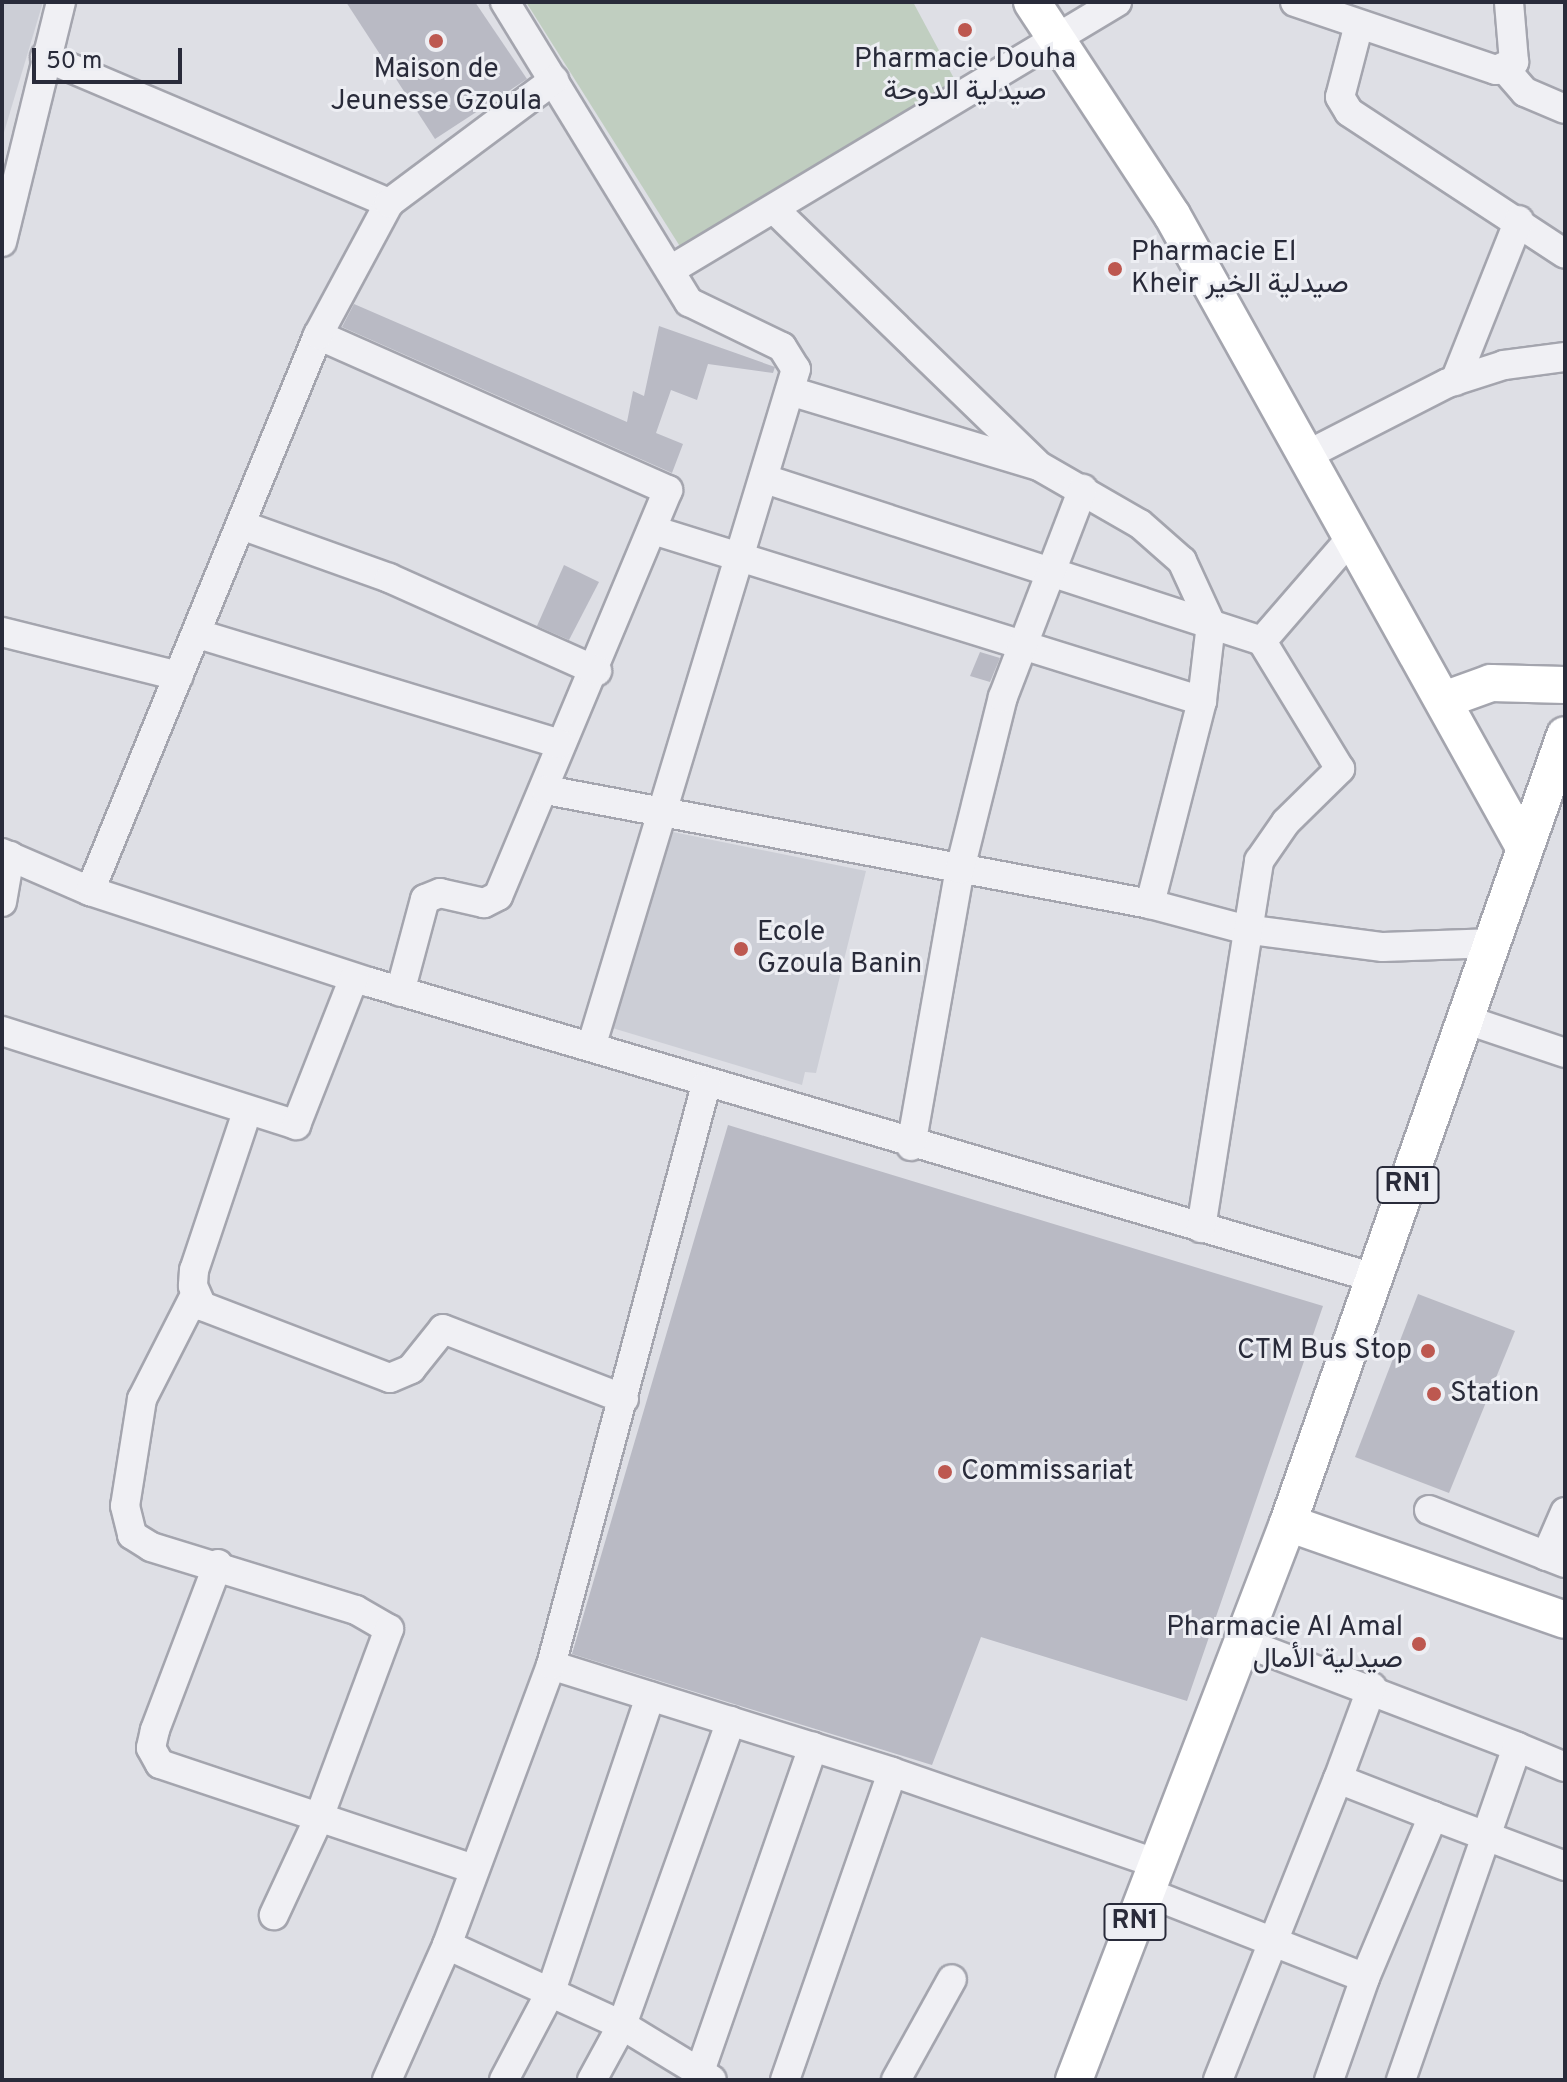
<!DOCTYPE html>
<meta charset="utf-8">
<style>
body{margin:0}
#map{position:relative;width:1567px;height:2082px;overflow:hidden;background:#dedfe5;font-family:Overpass,Vazirmatn,sans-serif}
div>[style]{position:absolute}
.built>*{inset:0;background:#ccced6}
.green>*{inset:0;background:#c0cec0}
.building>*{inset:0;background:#b9bac4}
.roads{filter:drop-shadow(2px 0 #a4a5ae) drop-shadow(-2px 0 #a4a5ae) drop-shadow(0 2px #a4a5ae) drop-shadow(0 -2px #a4a5ae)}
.minor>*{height:28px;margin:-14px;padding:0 14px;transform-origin:14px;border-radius:14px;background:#f0f0f4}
.major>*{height:36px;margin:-18px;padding:0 18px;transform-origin:18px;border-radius:18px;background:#fff}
.dots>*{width:22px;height:22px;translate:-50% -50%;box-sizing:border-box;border:4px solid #edeef3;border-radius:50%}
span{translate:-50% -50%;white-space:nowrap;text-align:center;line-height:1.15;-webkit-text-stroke:6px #edeef3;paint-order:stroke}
.shield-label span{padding:2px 6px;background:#edeef3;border:2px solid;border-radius:6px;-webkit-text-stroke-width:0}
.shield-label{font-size:26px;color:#292b3a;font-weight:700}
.poi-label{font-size:28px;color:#292b3a}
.left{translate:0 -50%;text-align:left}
.right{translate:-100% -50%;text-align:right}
.frame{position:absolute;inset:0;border:4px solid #292b3a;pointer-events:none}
.scale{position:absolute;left:32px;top:48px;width:150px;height:36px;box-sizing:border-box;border:4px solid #292b3a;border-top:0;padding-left:10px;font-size:24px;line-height:28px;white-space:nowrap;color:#292b3a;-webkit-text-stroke:6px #edeef3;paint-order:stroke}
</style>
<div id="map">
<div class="built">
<div style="clip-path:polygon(2px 2px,43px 2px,2px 139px)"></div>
<div style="clip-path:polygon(673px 832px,866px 871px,816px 1073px,805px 1072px,802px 1085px,609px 1027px)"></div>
</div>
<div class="green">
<div style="clip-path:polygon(526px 2px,913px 2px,957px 84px,686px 256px)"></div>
</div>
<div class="building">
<div style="clip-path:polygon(346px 2px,475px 2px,527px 79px,435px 139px)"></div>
<div style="clip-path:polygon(354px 304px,627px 422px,633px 391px,644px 396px,659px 326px,775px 367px,773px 373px,708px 364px,697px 400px,671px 390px,656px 433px,683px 444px,672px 473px,342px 327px)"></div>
<div style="clip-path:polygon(564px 565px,599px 582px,569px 640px,537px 626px)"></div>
<div style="clip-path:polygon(980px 652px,1000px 658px,990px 682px,970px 676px)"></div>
<div style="clip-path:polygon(728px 1125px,1323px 1306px,1187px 1701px,981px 1637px,932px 1765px,572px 1654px)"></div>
<div style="clip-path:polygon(1418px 1294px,1515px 1331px,1449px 1493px,1355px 1457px)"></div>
</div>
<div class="roads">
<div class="minor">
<div style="left:505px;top:2px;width:352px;rotate:58.5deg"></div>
<div style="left:689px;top:302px;width:103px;rotate:25.8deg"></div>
<div style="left:782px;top:347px;width:26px;rotate:58deg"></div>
<div style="left:796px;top:369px;width:708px;rotate:106.82deg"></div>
<div style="left:1295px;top:2px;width:212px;rotate:18.7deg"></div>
<div style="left:1496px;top:70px;width:20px;rotate:-24deg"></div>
<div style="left:1514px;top:62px;width:60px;rotate:-94.8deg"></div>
<div style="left:1358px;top:28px;width:71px;rotate:104.6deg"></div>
<div style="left:1340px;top:97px;width:17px;rotate:59deg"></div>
<div style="left:1349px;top:112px;width:258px;rotate:33.3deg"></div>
<div style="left:45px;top:57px;width:374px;rotate:23deg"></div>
<div style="left:1504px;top:68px;width:32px;rotate:49deg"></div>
<div style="left:1525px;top:92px;width:43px;rotate:23deg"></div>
<div style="left:774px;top:209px;width:365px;rotate:44.1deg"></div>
<div style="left:2px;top:242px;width:247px;rotate:-76.2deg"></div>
<div style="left:672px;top:269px;width:519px;rotate:-30.96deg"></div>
<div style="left:318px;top:335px;width:383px;rotate:23.9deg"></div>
<div style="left:668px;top:490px;width:440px;rotate:112.7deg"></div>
<div style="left:498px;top:896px;width:16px;rotate:153deg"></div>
<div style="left:484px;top:903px;width:45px;rotate:-167.2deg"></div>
<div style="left:440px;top:893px;width:16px;rotate:158deg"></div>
<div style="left:425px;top:899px;width:96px;rotate:105deg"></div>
<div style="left:1455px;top:381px;width:173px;rotate:-68.3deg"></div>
<div style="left:790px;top:391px;width:260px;rotate:16.8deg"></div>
<div style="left:1039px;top:466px;width:116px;rotate:29.9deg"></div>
<div style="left:1140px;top:524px;width:56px;rotate:41.4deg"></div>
<div style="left:1182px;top:561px;width:69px;rotate:65.3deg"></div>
<div style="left:1211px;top:624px;width:78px;rotate:96.7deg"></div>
<div style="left:1202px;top:701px;width:210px;rotate:104.4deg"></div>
<div style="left:1307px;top:455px;width:158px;rotate:-27.1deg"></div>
<div style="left:1448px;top:383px;width:59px;rotate:-17.8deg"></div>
<div style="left:1504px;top:365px;width:62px;rotate:-7.5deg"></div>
<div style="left:765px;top:479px;width:523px;rotate:18.05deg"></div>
<div style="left:244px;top:526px;width:154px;rotate:19.7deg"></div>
<div style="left:389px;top:578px;width:228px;rotate:24.1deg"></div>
<div style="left:656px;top:531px;width:572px;rotate:17.29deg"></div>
<div style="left:2px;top:632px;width:182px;rotate:14deg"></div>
<div style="left:198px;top:634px;width:378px;rotate:16.9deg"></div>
<div style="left:546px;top:790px;width:615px;rotate:10.69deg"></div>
<div style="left:1150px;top:904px;width:97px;rotate:14.9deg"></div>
<div style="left:1244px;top:929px;width:140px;rotate:7.4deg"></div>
<div style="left:1383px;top:947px;width:112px;rotate:-2deg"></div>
<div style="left:2px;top:853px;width:96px;rotate:23.4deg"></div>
<div style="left:90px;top:891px;width:293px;rotate:18.1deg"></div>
<div style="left:369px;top:982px;width:1049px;rotate:16.4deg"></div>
<div style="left:90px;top:891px;width:601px;rotate:-67.7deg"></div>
<div style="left:318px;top:335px;width:150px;rotate:-61.7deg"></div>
<div style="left:389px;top:203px;width:206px;rotate:-36.7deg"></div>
<div style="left:2px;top:902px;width:47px;rotate:-80.1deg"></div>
<div style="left:1467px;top:1020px;width:103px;rotate:18.6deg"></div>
<div style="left:2px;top:1031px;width:309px;rotate:17.7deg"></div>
<div style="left:296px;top:1125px;width:158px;rotate:-68.5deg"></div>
<div style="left:247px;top:1112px;width:167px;rotate:108.5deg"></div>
<div style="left:194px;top:1270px;width:16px;rotate:94deg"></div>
<div style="left:193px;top:1286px;width:22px;rotate:66deg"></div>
<div style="left:202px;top:1306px;width:201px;rotate:21deg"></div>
<div style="left:390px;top:1378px;width:23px;rotate:-23deg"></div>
<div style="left:411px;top:1369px;width:51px;rotate:-51.3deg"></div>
<div style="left:443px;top:1329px;width:194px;rotate:21.1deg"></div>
<div style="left:911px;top:1146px;width:281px;rotate:-80deg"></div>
<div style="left:960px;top:869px;width:177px;rotate:-76deg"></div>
<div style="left:1003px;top:697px;width:223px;rotate:-69deg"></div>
<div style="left:1201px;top:1228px;width:372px;rotate:-81deg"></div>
<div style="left:1259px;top:861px;width:47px;rotate:-55.3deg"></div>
<div style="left:1286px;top:822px;width:76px;rotate:-44.5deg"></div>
<div style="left:1340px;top:769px;width:150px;rotate:-121.4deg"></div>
<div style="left:1262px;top:641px;width:139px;rotate:-49.1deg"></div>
<div style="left:195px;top:1295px;width:117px;rotate:117deg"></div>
<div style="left:142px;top:1399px;width:108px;rotate:99deg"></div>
<div style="left:125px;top:1506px;width:30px;rotate:76deg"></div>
<div style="left:132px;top:1535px;width:22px;rotate:32deg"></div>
<div style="left:151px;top:1547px;width:214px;rotate:17.1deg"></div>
<div style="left:356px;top:1610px;width:38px;rotate:30deg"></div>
<div style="left:389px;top:1629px;width:204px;rotate:110.4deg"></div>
<div style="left:318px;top:1820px;width:105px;rotate:114.9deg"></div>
<div style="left:1429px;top:1510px;width:146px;rotate:21.3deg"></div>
<div style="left:1546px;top:1556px;width:48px;rotate:-66.6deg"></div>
<div style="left:218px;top:1564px;width:178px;rotate:110.8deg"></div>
<div style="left:155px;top:1730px;width:18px;rotate:103deg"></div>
<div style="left:151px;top:1748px;width:18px;rotate:61deg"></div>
<div style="left:160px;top:1764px;width:330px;rotate:18.5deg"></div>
<div style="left:1240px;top:1641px;width:297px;rotate:20.9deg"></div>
<div style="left:1517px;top:1747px;width:353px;rotate:109.2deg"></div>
<div style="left:551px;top:1665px;width:357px;rotate:17.4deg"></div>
<div style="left:892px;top:1772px;width:281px;rotate:19.1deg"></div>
<div style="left:1517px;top:1747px;width:52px;rotate:22.6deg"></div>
<div style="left:1338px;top:1779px;width:98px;rotate:-69.7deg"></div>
<div style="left:1433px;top:1816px;width:141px;rotate:20.7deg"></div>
<div style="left:1146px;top:1892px;width:235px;rotate:21.4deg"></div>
<div style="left:1365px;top:1978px;width:108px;rotate:109.4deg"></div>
<div style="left:447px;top:1945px;width:192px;rotate:24.6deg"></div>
<div style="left:622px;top:2025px;width:105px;rotate:31.4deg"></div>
<div style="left:387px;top:2080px;width:148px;rotate:-66deg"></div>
<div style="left:447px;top:1945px;width:299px;rotate:-69.6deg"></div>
<div style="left:551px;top:1665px;width:600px;rotate:-75.04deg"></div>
<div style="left:504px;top:2080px;width:101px;rotate:-62.2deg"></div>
<div style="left:551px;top:1991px;width:311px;rotate:-71.4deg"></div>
<div style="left:592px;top:2080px;width:63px;rotate:-61.4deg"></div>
<div style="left:622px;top:2025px;width:323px;rotate:-70.3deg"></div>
<div style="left:697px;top:2080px;width:353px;rotate:-70.8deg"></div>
<div style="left:785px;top:2080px;width:326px;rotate:-70.8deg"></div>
<div style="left:896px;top:2080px;width:115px;rotate:-61deg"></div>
<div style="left:1218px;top:2080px;width:324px;rotate:-68.3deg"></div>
<div style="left:1338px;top:1779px;width:102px;rotate:21.3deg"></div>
<div style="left:1433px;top:1816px;width:176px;rotate:112.8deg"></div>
</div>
<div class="major">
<div style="left:1032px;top:2px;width:255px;rotate:56.7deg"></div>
<div style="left:1172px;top:215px;width:721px;rotate:60.88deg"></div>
<div style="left:1444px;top:700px;width:50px;rotate:-19.9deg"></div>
<div style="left:1491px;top:683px;width:74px;rotate:1.5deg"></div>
<div style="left:1288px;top:1523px;width:293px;rotate:19.3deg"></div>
<div style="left:1074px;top:2080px;width:597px;rotate:-68.98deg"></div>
<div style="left:1288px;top:1523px;width:835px;rotate:-70.63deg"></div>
</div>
</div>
<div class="dots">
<div style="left:965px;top:30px;background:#bd5850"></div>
<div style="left:436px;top:41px;background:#bd5850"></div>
<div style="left:1115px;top:269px;background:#bd5850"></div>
<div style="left:741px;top:949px;background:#bd5850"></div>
<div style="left:1428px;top:1351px;background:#bd5850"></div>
<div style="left:1434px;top:1394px;background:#bd5850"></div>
<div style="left:945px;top:1472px;background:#bd5850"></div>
<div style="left:1419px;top:1644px;background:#bd5850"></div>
</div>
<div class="shield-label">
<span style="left:1408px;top:1185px">RN1</span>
<span style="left:1135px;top:1922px">RN1</span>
</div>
<div class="poi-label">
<span style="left:965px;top:76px">Pharmacie Douha<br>صيدلية الدوحة</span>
<span style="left:436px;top:86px">Maison de<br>Jeunesse Gzoula</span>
<span class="left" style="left:1131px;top:269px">Pharmacie El<br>Kheir صيدلية الخير</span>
<span class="left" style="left:757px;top:949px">Ecole<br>Gzoula Banin</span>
<span class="right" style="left:1412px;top:1351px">CTM Bus Stop</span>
<span class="left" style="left:1450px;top:1394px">Station</span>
<span class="left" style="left:961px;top:1472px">Commissariat</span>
<span class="right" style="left:1403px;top:1644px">Pharmacie Al Amal<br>صيدلية الأمال</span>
</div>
<div class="frame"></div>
<div class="scale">50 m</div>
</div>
